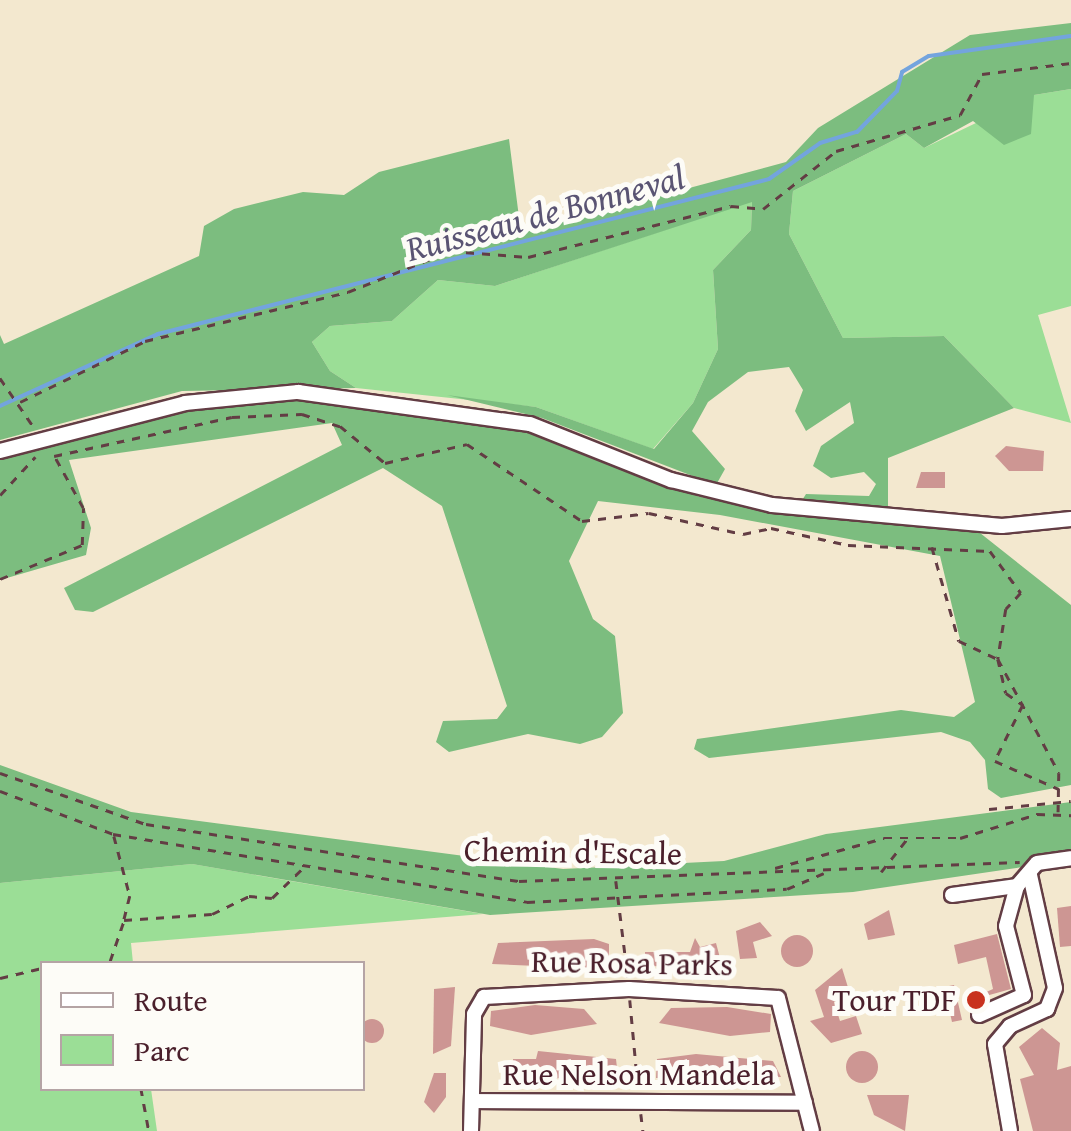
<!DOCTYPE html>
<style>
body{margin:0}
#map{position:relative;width:1071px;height:1131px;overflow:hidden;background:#f3e8cf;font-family:"Gentium Book Plus",serif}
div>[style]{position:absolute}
.green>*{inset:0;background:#9bde96}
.forest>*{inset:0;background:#7cbd7f}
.stream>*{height:4px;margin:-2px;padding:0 2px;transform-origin:2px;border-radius:2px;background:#73a4de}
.building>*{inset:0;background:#cd9693}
.round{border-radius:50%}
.path>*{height:2.5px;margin-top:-1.25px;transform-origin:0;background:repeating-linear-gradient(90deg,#633d44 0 8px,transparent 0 16px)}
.roads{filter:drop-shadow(2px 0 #633d44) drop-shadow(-2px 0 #633d44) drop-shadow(0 2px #633d44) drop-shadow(0 -2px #633d44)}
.minor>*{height:14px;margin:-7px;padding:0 7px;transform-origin:7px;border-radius:7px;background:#fff}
.dots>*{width:28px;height:28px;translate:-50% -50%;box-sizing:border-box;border:5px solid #fdfcf7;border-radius:50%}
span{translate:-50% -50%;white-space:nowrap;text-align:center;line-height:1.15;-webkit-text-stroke:10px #fdfcf7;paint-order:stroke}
.street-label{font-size:32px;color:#4a1f2b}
.poi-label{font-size:32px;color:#4a1f2b}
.right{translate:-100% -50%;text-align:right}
.water-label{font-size:35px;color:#5a5473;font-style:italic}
.legend{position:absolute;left:40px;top:961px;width:325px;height:130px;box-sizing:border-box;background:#fdfcf7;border:2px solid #b5a4a5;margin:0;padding:12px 18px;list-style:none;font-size:30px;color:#4a1f2b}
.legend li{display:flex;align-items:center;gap:20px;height:50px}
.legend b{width:50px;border:2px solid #b5a4a5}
</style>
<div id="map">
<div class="green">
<div style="clip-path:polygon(1071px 89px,1071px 306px,1038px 315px,1071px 423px,1014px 408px,944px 336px,843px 338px,789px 234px,793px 191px,906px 134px,924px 148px,1034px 95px)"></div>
<div style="clip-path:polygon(752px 201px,751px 230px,713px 270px,718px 349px,693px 403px,653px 449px,536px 407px,356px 388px,330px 371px,312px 342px,330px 326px,392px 321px,438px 280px,495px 286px)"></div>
<div style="clip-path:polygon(192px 864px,483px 914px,131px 943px,133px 963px,42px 964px,42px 1088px,151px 1089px,157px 1131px,0 1131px,0 883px)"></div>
</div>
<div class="forest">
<div style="clip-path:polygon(1071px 23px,1071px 89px,1034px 95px,1031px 134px,1004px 145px,973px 121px,924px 148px,906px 134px,793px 191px,789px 234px,843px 338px,944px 336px,1014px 408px,888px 458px,888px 510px,801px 502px,806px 494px,869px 496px,876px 484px,864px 472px,831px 478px,813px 466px,821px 446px,854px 423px,850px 402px,806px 431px,795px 411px,803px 390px,789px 367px,748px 372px,708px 402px,692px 431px,725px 469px,716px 485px,542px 418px,447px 395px,536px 407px,654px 449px,693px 403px,718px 349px,713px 270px,751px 230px,752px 202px,495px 286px,438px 280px,392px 321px,330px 326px,312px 342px,330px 371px,356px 388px,182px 391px,0 440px,0 335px,4px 344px,199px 256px,204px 226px,234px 209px,303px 192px,344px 195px,379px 172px,509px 139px,521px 233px,786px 162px,818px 128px,970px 35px)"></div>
<div style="clip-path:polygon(321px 398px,511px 424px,697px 496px,787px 514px,975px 529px,1071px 605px,1071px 785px,1001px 798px,988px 789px,985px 760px,970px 742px,941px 732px,709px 758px,694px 749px,697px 739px,901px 710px,954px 717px,975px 702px,940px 556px,720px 515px,598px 501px,569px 561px,593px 619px,615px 636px,623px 713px,602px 737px,580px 744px,528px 734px,449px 752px,436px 742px,443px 721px,497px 719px,507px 706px,442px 506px,383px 468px,93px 612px,75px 610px,64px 588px,342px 445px,332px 423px,69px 460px,91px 528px,86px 555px,0 580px,0 458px,184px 406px)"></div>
<div style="clip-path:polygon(0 765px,131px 812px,563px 869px,724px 861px,826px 834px,1071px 802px,1071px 860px,853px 892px,490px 915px,192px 864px,0 883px)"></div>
</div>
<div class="stream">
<div style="left:0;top:406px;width:174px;rotate:-24.5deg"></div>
<div style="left:158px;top:334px;width:630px;rotate:-14.23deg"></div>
<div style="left:769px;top:179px;width:62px;rotate:-35.2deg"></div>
<div style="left:820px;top:143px;width:39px;rotate:-17deg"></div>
<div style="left:857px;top:132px;width:57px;rotate:-45.7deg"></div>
<div style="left:897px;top:91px;width:20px;rotate:-75deg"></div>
<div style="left:902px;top:72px;width:31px;rotate:-31deg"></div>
<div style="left:929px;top:56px;width:143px;rotate:-8deg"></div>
</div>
<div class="building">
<div style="clip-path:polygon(1006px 446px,1044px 451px,1043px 471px,1009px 471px,995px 456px)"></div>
<div style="clip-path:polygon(921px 472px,945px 472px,945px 488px,916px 488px)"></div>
<div style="clip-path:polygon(1071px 906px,1071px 946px,1060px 947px,1057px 908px)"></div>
<div style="clip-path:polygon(889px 910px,895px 935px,868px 940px,864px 924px)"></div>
<div style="clip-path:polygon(760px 922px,772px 936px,753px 942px,757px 958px,740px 959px,736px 931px)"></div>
<div style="clip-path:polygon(997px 934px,1011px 989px,964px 1002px,993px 989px,986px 957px,958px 964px,954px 945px)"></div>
<div class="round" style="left:781px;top:935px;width:32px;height:32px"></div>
<div style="clip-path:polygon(695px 938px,700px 947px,716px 943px,720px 958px,699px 967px,645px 966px,645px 952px,690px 952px)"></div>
<div style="clip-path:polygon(594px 939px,609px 944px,609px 969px,492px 964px,498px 943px)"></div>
<div style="clip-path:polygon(842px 968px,851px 997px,834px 1002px,840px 1021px,856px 1016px,862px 1034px,831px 1043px,810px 1021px,824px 1017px,815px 990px)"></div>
<div style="clip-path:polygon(954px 985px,962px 1020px,952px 1022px,944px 987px)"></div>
<div style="clip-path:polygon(455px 987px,451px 1046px,433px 1054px,434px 989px)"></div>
<div style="clip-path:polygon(535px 1005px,584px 1009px,597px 1024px,531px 1035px,490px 1026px,491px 1011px)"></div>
<div style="clip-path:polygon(727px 1007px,771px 1014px,770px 1032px,730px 1036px,659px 1023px,671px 1008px)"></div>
<div class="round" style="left:360px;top:1019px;width:24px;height:24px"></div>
<div style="clip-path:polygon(1042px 1028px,1060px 1043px,1057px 1070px,1071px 1066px,1071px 1131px,1033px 1131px,1020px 1079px,1034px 1075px,1019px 1047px)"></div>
<div class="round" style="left:846px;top:1051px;width:32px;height:32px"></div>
<div style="clip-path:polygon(538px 1051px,616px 1059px,618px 1077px,512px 1079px,513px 1059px,536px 1059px)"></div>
<div style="clip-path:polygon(696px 1054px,773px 1061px,781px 1077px,656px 1078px,657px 1059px)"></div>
<div style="clip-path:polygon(434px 1073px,446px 1073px,446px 1097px,434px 1113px,424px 1102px)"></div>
<div style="clip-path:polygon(867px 1095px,909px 1095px,905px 1131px,874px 1115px)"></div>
</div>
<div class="path">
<div style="left:0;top:378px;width:58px;rotate:55.5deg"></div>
<div style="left:20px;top:402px;width:139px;rotate:-26deg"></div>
<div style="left:145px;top:341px;width:209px;rotate:-13.6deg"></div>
<div style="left:348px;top:292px;width:110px;rotate:-21.9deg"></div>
<div style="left:450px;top:251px;width:78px;rotate:4.4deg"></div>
<div style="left:528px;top:257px;width:209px;rotate:-14.1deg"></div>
<div style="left:731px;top:206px;width:32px;rotate:5deg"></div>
<div style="left:763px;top:209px;width:93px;rotate:-38.5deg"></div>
<div style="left:836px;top:151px;width:129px;rotate:-16.2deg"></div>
<div style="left:960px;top:115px;width:47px;rotate:-61.8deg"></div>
<div style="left:982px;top:74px;width:90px;rotate:-7deg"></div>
<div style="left:54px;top:456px;width:182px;rotate:-12.4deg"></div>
<div style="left:232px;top:417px;width:70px;rotate:-2.5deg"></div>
<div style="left:302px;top:414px;width:40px;rotate:18deg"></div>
<div style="left:340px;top:426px;width:58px;rotate:39.4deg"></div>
<div style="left:385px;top:463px;width:84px;rotate:-13deg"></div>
<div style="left:467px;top:444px;width:138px;rotate:33.8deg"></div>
<div style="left:582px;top:521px;width:67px;rotate:-6.8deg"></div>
<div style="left:649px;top:513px;width:96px;rotate:12.6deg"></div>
<div style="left:743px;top:534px;width:29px;rotate:-12deg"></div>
<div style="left:771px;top:528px;width:79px;rotate:12.4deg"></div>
<div style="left:848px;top:545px;width:142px;rotate:2.4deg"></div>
<div style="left:990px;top:551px;width:52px;rotate:53.6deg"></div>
<div style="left:1021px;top:593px;width:22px;rotate:133deg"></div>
<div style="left:1006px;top:609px;width:51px;rotate:99.1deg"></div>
<div style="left:998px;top:659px;width:129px;rotate:61.8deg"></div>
<div style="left:1059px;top:773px;width:39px;rotate:91deg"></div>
<div style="left:0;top:495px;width:52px;rotate:-47.4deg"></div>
<div style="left:932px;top:547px;width:98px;rotate:74deg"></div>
<div style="left:959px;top:641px;width:43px;rotate:24.8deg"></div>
<div style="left:998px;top:659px;width:35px;rotate:77deg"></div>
<div style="left:1006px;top:693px;width:21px;rotate:35deg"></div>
<div style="left:1023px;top:705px;width:63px;rotate:116.6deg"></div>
<div style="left:995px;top:761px;width:70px;rotate:23.6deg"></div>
<div style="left:0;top:579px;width:89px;rotate:-22.5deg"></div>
<div style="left:82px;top:545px;width:37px;rotate:-88deg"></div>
<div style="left:83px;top:508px;width:60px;rotate:-119.1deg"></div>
<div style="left:0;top:773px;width:155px;rotate:19.3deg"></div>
<div style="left:146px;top:824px;width:377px;rotate:8.7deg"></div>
<div style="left:519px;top:881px;width:501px;rotate:-2.17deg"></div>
<div style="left:0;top:791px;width:121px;rotate:20.8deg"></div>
<div style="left:113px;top:834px;width:420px;rotate:9.3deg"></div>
<div style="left:527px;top:902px;width:260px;rotate:-2.9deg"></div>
<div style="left:787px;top:889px;width:40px;rotate:-23.4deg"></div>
<div style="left:989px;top:809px;width:82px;rotate:-5.6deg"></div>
<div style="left:114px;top:836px;width:62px;rotate:75.1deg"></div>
<div style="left:130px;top:896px;width:25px;rotate:104deg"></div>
<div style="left:775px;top:868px;width:113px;rotate:-15.4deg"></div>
<div style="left:884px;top:838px;width:76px"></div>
<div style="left:960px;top:838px;width:81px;rotate:-17.3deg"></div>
<div style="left:1037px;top:814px;width:34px;rotate:2deg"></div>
<div style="left:881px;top:872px;width:42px;rotate:-51.8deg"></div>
<div style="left:616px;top:881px;width:97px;rotate:82.9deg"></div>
<div style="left:110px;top:961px;width:43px;rotate:-71.1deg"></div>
<div style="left:124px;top:920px;width:88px;rotate:-3.9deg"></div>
<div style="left:212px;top:914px;width:41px;rotate:-25.9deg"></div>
<div style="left:249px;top:896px;width:23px;rotate:5deg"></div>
<div style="left:272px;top:898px;width:47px;rotate:-44.1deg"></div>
<div style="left:77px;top:964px;width:36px"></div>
<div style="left:0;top:978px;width:43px;rotate:-13.4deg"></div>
<div style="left:630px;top:1000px;width:87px;rotate:84.7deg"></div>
<div style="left:141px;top:1088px;width:44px;rotate:79.5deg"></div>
<div style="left:641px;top:1114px;width:17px;rotate:83deg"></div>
</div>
<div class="roads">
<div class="minor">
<div style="left:0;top:451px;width:191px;rotate:-14.5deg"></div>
<div style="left:185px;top:403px;width:114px;rotate:-5.6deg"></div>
<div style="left:298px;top:392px;width:234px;rotate:7.9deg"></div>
<div style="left:530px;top:424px;width:152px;rotate:21.7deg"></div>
<div style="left:671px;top:480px;width:104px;rotate:13.9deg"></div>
<div style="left:772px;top:505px;width:231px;rotate:5.2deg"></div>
<div style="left:1002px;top:526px;width:69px;rotate:-5.8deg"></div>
<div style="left:952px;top:895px;width:66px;rotate:-7.9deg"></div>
<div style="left:1017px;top:886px;width:30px;rotate:-49deg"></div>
<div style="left:1037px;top:863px;width:34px;rotate:-8deg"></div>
<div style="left:979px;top:1015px;width:49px;rotate:-24deg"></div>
<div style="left:1024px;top:995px;width:71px;rotate:-104.6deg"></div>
<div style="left:1006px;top:926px;width:41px;rotate:-74.6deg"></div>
<div style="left:472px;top:1101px;width:333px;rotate:0.3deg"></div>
<div style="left:471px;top:1131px;width:117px;rotate:-88.5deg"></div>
<div style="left:474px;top:1014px;width:20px;rotate:-60deg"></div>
<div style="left:484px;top:997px;width:145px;rotate:-3.2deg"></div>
<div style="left:629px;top:989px;width:149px;rotate:3.5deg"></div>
<div style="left:778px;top:998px;width:137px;rotate:75.7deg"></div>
<div style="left:1010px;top:1131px;width:88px;rotate:-99.8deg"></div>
<div style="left:995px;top:1044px;width:23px;rotate:-50deg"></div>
<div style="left:1010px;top:1026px;width:41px;rotate:-24.7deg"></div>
<div style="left:1047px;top:1009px;width:22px;rotate:-69deg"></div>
<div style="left:1055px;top:988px;width:116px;rotate:-102.5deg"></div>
</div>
</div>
<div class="dots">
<div style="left:976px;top:1000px;background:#c8321e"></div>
</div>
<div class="street-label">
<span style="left:573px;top:852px;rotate:1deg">Chemin d'Escale</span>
<span style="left:632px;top:963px;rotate:1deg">Rue Rosa Parks</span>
<span style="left:639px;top:1074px">Rue Nelson Mandela</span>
</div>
<div class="poi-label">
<span class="right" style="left:956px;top:1000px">Tour TDF</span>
</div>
<div class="water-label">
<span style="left:545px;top:213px;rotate:-15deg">Ruisseau de Bonneval</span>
</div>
<ul class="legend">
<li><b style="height:12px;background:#fff"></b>Route</li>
<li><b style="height:28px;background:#9bde96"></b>Parc</li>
</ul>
</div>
